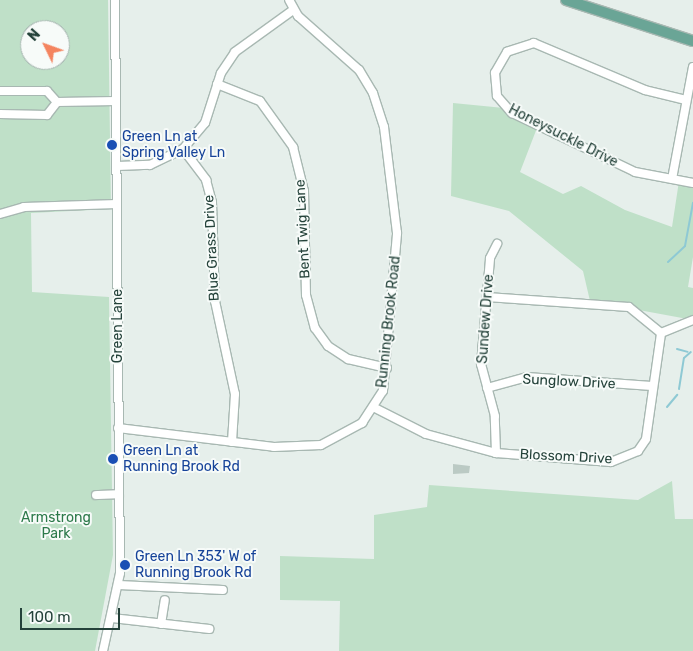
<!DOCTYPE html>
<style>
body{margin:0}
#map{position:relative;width:693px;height:651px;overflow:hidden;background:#e6efeb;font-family:Rubik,sans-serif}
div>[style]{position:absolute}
.green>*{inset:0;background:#bfe0c8}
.stream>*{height:2px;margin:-1px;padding:0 1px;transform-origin:1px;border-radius:1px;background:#8ec9d4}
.building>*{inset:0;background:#bbcac4}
.roads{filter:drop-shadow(1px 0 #a8b8b2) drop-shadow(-1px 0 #a8b8b2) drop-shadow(0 1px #a8b8b2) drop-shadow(0 -1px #a8b8b2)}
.minor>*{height:8px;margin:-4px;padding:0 4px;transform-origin:4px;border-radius:4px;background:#fff}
.major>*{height:10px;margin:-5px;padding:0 5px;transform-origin:5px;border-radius:5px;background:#6aa596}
.dots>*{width:14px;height:14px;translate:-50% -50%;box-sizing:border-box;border:2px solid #f7fbf9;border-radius:50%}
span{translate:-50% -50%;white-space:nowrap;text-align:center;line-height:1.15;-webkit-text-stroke:4px #f7fbf9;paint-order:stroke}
.street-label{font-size:14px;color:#24423a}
.transit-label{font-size:14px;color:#164399}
.left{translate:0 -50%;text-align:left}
.park-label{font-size:14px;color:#2d7a4b}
.north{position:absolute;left:20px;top:20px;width:50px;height:50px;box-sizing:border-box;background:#f7fbf9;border:1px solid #a3b1ad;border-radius:50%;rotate:312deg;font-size:14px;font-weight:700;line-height:20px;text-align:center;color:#24423a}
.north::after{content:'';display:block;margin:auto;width:18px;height:22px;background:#f4845f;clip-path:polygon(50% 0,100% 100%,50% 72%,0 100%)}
.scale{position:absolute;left:20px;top:608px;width:100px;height:22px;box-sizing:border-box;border:2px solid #24423a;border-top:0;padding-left:6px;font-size:15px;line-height:18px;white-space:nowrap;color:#24423a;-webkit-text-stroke:4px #f7fbf9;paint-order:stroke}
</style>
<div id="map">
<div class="green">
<div style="clip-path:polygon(evenodd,0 0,108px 0,111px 209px,31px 213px,32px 292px,109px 297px,113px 555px,95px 651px,0 651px,0 0,30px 30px,60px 30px,60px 60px,30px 60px,30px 30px)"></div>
<div style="clip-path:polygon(453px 103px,504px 108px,537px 128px,520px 172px,563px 194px,581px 186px,625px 210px,672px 227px,679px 181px,693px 184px,693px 257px,688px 287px,693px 288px,693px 320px,590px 301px,583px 271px,509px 211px,451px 196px)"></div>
<div style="clip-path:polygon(672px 481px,675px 519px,693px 519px,693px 651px,339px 651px,340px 601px,280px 600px,280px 556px,374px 559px,374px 515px,427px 507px,429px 485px,638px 500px)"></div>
</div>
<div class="stream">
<div style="left:668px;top:262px;width:23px;rotate:-43deg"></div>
<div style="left:685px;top:246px;width:44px;rotate:-79.5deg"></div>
<div style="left:677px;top:349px;width:11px;rotate:15deg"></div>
<div style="left:679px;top:389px;width:31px;rotate:-81deg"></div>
<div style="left:684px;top:358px;width:9px;rotate:-41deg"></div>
<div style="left:667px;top:407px;width:16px;rotate:-50deg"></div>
</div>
<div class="building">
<div style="clip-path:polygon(453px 464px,470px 466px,469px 473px,453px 474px)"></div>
</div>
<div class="roads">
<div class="minor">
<div style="left:217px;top:84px;width:46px;rotate:21.6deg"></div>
<div style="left:260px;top:101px;width:57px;rotate:54.3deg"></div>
<div style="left:293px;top:147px;width:45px;rotate:76deg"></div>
<div style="left:304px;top:191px;width:104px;rotate:88.9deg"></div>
<div style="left:306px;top:295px;width:34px;rotate:75deg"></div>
<div style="left:315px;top:328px;width:22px;rotate:54deg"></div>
<div style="left:328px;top:346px;width:24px;rotate:33deg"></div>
<div style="left:348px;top:359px;width:40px;rotate:13deg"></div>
<div style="left:0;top:91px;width:47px"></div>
<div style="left:47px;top:91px;width:15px;rotate:48deg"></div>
<div style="left:686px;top:100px;width:42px;rotate:-166.3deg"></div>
<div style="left:645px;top:90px;width:121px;rotate:-157.1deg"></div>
<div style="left:534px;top:43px;width:28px;rotate:162deg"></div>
<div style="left:507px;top:52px;width:24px;rotate:120deg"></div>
<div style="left:495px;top:73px;width:23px;rotate:85deg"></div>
<div style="left:497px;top:96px;width:23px;rotate:49deg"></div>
<div style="left:512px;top:113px;width:136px;rotate:25.6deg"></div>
<div style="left:635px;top:172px;width:59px;rotate:10.7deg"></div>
<div style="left:57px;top:102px;width:59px;rotate:-1deg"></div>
<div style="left:0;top:114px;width:47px;rotate:1.2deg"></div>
<div style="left:47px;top:115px;width:16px;rotate:-52deg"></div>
<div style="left:183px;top:149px;width:39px;rotate:53deg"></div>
<div style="left:206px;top:180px;width:23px;rotate:75deg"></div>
<div style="left:212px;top:202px;width:99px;rotate:88.3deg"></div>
<div style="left:215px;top:301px;width:95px;rotate:77.9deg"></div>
<div style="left:235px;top:394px;width:48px;rotate:93.6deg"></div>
<div style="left:117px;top:166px;width:33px;rotate:-2deg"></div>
<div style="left:150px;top:165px;width:37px;rotate:-26deg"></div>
<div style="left:183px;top:149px;width:34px;rotate:-50deg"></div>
<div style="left:205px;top:123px;width:52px;rotate:-72.3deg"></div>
<div style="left:221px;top:73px;width:25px;rotate:-56deg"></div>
<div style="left:235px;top:52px;width:72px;rotate:-35.9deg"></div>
<div style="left:672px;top:179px;width:114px;rotate:-79.4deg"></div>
<div style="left:0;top:214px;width:25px;rotate:-16deg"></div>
<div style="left:24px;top:207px;width:93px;rotate:-1.8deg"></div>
<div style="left:487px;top:297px;width:142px;rotate:4deg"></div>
<div style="left:629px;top:307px;width:41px;rotate:39.1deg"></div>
<div style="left:487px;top:388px;width:41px;rotate:-15.4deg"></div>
<div style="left:527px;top:377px;width:125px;rotate:4.1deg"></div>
<div style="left:375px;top:408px;width:57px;rotate:27deg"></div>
<div style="left:426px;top:434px;width:73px;rotate:15.2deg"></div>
<div style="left:496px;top:453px;width:115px;rotate:4.5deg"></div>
<div style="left:611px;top:462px;width:29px;rotate:-22deg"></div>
<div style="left:638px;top:451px;width:14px;rotate:-56deg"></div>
<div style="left:646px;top:439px;width:107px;rotate:-81.9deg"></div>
<div style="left:661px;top:333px;width:35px;rotate:-22deg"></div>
<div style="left:118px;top:428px;width:157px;rotate:6.9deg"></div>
<div style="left:274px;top:447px;width:47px;rotate:-2.4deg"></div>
<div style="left:321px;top:445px;width:47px;rotate:-28.2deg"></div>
<div style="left:362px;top:423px;width:38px;rotate:-57deg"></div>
<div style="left:383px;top:391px;width:159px;rotate:-84.9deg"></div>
<div style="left:397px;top:233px;width:107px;rotate:-97deg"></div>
<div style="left:384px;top:127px;width:36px;rotate:-108deg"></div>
<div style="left:373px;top:93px;width:27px;rotate:-121deg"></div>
<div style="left:359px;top:70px;width:81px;rotate:-138.5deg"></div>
<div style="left:298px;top:16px;width:18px;rotate:-119deg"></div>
<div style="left:496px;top:453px;width:37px;rotate:-92deg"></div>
<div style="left:495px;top:416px;width:54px;rotate:-105.1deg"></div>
<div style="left:481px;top:364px;width:106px;rotate:-85.1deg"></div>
<div style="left:490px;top:258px;width:16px;rotate:-63deg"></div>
<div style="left:96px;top:495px;width:23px;rotate:-2deg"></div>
<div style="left:119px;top:585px;width:104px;rotate:2.8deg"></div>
<div style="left:112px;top:618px;width:98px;rotate:6.5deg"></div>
<div style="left:161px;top:624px;width:24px;rotate:-81deg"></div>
<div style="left:103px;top:651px;width:80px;rotate:-77.7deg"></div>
<div style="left:120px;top:573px;width:573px;rotate:-90.5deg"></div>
</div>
<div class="major">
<div style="left:566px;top:0;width:133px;rotate:17.9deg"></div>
</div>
</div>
<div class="dots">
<div style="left:112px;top:145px;background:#1a4fb4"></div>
<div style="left:113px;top:459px;background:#1a4fb4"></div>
<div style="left:125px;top:565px;background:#1a4fb4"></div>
</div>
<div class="street-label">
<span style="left:563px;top:136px;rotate:27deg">Honeysuckle Drive</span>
<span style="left:303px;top:229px;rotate:-93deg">Bent Twig Lane</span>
<span style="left:212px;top:248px;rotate:-93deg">Blue Grass Drive</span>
<span style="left:486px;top:319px;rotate:-86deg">Sundew Drive</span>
<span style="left:389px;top:322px;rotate:-84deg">Running Brook Road</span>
<span style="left:118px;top:326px;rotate:-90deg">Green Lane</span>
<span style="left:569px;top:382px;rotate:3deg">Sunglow Drive</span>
<span style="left:566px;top:457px;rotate:3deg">Blossom Drive</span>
</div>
<div class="transit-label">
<span class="left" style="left:122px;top:145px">Green Ln at<br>Spring Valley Ln</span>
<span class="left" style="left:123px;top:459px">Green Ln at<br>Running Brook Rd</span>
<span class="left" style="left:135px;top:565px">Green Ln 353' W of<br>Running Brook Rd</span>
</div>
<div class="park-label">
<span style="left:56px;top:526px">Armstrong<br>Park</span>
</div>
<div class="north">N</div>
<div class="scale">100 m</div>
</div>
